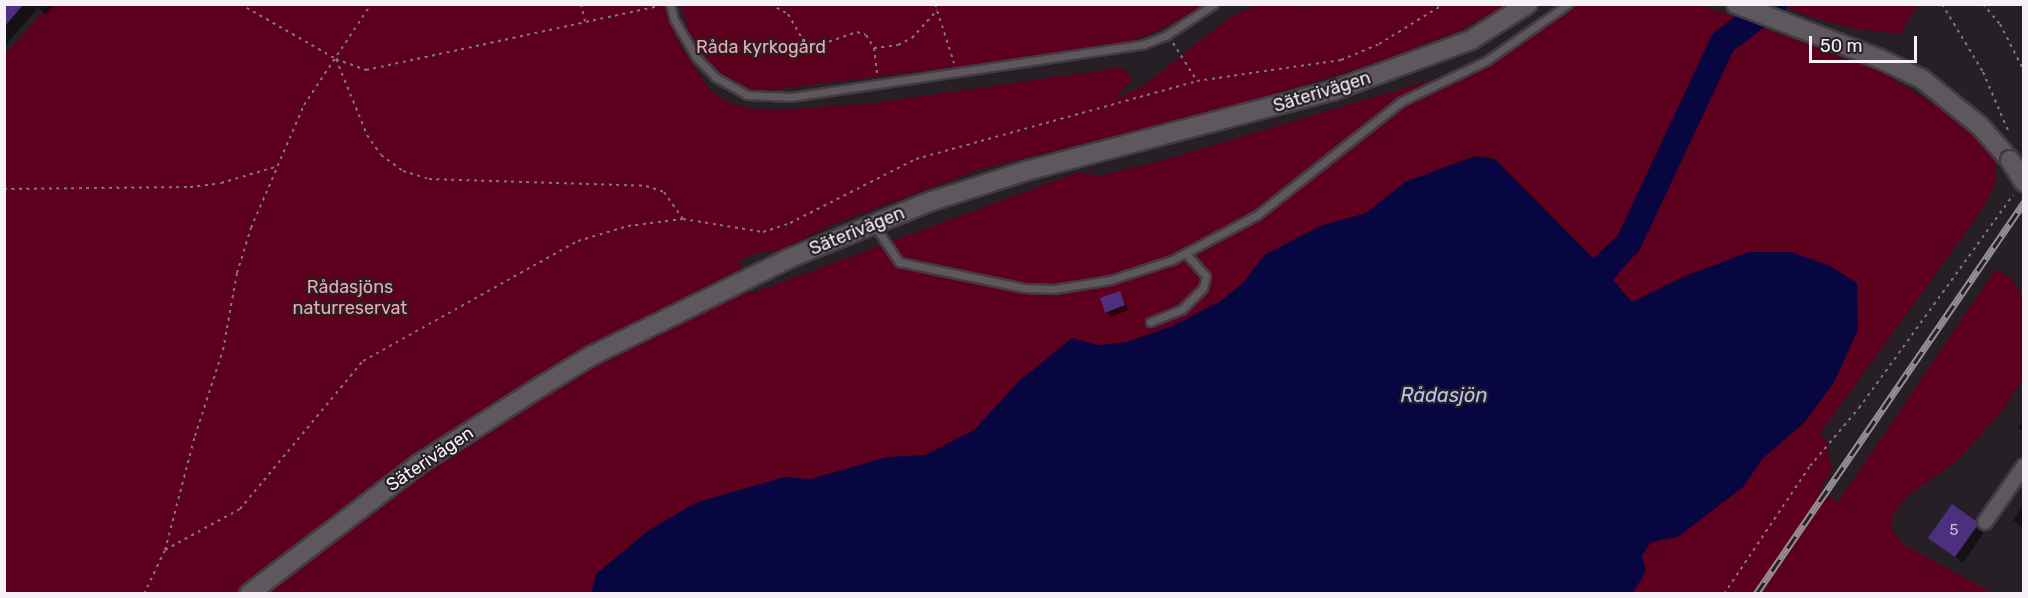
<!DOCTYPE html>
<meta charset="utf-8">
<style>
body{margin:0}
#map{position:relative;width:2028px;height:598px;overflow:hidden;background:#262026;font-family:Rubik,sans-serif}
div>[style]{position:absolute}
.green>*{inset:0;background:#5d001d}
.water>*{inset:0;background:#080640}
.shadow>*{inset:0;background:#0007}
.river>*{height:26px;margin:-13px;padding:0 13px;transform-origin:13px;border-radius:13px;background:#080640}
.building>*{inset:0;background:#4d2f7f}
.path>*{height:2px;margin-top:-1px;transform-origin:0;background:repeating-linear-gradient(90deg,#7d787d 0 3px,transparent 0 7.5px)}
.roads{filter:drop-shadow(2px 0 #423c42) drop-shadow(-2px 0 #423c42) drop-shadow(0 2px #423c42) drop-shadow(0 -2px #423c42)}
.service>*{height:7px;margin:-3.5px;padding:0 3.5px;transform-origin:3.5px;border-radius:3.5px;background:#5e575e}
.minor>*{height:14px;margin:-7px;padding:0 7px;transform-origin:7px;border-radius:7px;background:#5e575e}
.tertiary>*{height:18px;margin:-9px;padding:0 9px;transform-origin:9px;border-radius:9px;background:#5e575e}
.rail>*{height:7px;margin-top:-3.5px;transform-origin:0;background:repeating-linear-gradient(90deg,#262026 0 14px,#948f95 0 28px);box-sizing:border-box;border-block:2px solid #948f95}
.bridges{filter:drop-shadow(2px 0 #423c42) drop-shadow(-2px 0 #423c42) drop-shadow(0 2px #423c42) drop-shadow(0 -2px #423c42)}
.tertiary-bridge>*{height:18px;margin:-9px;padding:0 9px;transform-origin:9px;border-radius:9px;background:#5e575e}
span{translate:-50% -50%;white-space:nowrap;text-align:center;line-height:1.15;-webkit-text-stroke:4.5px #262026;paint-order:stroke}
.number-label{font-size:15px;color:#cbc0d8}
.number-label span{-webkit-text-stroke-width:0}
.park-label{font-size:18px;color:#f6a6ae}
.street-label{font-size:18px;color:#f5f1f6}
.water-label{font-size:20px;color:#b7c4f1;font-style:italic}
.frame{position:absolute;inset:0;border:6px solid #f5f1f6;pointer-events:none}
.scale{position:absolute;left:1809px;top:36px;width:108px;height:27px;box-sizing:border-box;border:3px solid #f5f1f6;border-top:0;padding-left:8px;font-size:18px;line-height:21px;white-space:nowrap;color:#f5f1f6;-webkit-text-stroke:4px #262026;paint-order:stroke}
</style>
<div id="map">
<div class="green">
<div style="clip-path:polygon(1311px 4px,1506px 5px,1457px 32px,1367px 66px,1244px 103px,981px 169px,829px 226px,782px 251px,760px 252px,739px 261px,750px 294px,1079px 172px,1099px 176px,1164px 160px,1451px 74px,1522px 41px,1577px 5px,1702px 5px,1884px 73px,1970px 127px,1995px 162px,1995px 184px,1984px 207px,1820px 433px,1826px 441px,1832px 470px,1820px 490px,1838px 502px,1996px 269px,2011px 278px,2023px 298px,2022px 380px,2002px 411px,1956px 462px,1908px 495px,1893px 514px,1891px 528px,1903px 544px,1992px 593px,5px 593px,5px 54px,50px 5px,665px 5px,676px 38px,709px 89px,725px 101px,747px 108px,776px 110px,873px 103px,1124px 67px,1132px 80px,1115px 98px,1142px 87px,1230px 17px,1255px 5px,1301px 5px,1306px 9px)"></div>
<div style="clip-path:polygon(682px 5px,1209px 5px,1147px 36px,1111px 47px,755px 92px,717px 74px,691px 42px)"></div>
<div style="clip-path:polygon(1782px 5px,1917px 4px,1917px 5px,1901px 34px,1858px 29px,1813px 18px)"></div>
</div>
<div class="water">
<div style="clip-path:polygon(1475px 156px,1495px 159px,1595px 260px,1622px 237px,1638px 251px,1613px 280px,1632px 302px,1685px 276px,1749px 252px,1791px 252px,1828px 265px,1857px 283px,1858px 330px,1834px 382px,1805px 422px,1763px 458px,1743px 487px,1678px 537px,1651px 542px,1642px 556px,1646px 571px,1633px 593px,591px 593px,596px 574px,648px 531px,695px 503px,784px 477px,811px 479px,887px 457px,925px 455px,974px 430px,1019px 381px,1072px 338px,1098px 345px,1127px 342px,1172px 326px,1219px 302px,1243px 283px,1264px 255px,1320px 226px,1366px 213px,1405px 182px)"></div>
</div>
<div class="shadow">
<div style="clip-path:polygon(4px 4px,55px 4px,46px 15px,38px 8px,4px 47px)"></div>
<div style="clip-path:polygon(1120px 292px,1129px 310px,1111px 317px,1106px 312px)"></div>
<div style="clip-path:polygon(2024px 419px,2024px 432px,2018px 427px)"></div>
<div style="clip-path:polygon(2024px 504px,2024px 529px,2013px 520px)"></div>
<div style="clip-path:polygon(1975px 522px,1983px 534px,1963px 563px,1930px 538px)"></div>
</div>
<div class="river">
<div style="left:1603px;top:267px;width:34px;rotate:-43deg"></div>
<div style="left:1628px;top:244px;width:223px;rotate:-64.8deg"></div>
<div style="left:1723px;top:42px;width:64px;rotate:-36.7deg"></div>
</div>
<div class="building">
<div style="clip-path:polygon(4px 4px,24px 4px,4px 27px)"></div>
<div style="clip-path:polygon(1120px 291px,1125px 305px,1105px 313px,1100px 298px)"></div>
<div style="clip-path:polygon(1952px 504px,1976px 521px,1977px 526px,1955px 557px,1928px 538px)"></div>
</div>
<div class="path">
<div style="left:240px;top:4px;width:111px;rotate:29.8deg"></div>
<div style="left:336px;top:59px;width:32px;rotate:20deg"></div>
<div style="left:366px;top:70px;width:300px;rotate:-12.3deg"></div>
<div style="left:581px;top:4px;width:18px;rotate:77deg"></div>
<div style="left:770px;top:4px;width:21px;rotate:29deg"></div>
<div style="left:788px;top:14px;width:28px;rotate:60deg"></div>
<div style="left:802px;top:38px;width:11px;rotate:27deg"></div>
<div style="left:812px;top:43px;width:10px;rotate:6deg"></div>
<div style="left:822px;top:44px;width:37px;rotate:-19deg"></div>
<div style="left:857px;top:32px;width:9px;rotate:18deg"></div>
<div style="left:866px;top:35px;width:15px;rotate:58deg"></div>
<div style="left:874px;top:48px;width:25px;rotate:83deg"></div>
<div style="left:935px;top:4px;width:62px;rotate:72.1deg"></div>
<div style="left:1942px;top:4px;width:79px;rotate:58.9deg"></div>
<div style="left:1983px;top:72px;width:66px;rotate:66.9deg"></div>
<div style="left:1983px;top:4px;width:26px;rotate:50deg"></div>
<div style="left:2000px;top:24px;width:53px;rotate:62.9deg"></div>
<div style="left:1173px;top:43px;width:45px;rotate:57.7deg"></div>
<div style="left:874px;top:48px;width:24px;rotate:-7deg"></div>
<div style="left:898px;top:45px;width:16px;rotate:-27deg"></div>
<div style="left:912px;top:38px;width:38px;rotate:-48deg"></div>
<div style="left:336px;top:59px;width:82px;rotate:67.8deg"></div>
<div style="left:367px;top:135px;width:24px;rotate:55deg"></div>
<div style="left:381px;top:155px;width:27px;rotate:36deg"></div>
<div style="left:403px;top:171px;width:27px;rotate:17deg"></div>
<div style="left:429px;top:179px;width:217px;rotate:1.8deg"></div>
<div style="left:646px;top:186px;width:19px;rotate:18deg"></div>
<div style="left:664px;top:192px;width:33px;rotate:55deg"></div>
<div style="left:4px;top:189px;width:186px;rotate:-0.6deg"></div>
<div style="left:190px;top:187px;width:31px;rotate:-7deg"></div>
<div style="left:221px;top:183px;width:56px;rotate:-16.5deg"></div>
<div style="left:165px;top:550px;width:85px;rotate:-28.7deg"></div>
<div style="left:240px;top:509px;width:192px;rotate:-50.3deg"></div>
<div style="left:363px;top:361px;width:246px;rotate:-29.2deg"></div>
<div style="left:578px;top:241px;width:52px;rotate:-16.7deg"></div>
<div style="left:628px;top:226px;width:55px;rotate:-7.3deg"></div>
<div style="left:683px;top:219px;width:81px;rotate:9.2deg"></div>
<div style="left:763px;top:232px;width:28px;rotate:-18deg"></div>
<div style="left:790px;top:223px;width:141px;rotate:-26.9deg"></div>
<div style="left:916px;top:159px;width:292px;rotate:-15.5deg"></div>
<div style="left:1197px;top:81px;width:146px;rotate:-8.3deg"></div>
<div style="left:1341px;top:60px;width:41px;rotate:-22.8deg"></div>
<div style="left:1379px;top:44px;width:76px;rotate:-31.6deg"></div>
<div style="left:144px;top:594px;width:49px;rotate:-64.5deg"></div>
<div style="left:165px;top:550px;width:118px;rotate:-75.3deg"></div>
<div style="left:195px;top:436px;width:90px;rotate:-72deg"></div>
<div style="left:223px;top:350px;width:78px;rotate:-79.7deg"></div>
<div style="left:237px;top:273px;width:47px;rotate:-72.7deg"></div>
<div style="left:251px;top:228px;width:134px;rotate:-66.7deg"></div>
<div style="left:304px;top:105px;width:121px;rotate:-56.4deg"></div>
<div style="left:1724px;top:594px;width:154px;rotate:-56.1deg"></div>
<div style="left:1810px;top:466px;width:76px;rotate:-49.8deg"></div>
<div style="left:1859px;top:408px;width:263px;rotate:-54.1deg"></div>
</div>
<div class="roads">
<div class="service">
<div style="left:670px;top:4px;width:16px;rotate:75deg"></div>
<div style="left:674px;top:19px;width:44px;rotate:59.9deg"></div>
<div style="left:696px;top:57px;width:28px;rotate:46deg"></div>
<div style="left:715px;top:77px;width:37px;rotate:29deg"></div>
<div style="left:747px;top:95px;width:44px;rotate:2.6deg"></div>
<div style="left:791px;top:97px;width:357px;rotate:-8.5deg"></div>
<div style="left:1144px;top:44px;width:25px;rotate:-21deg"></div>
<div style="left:1167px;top:35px;width:56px;rotate:-33.4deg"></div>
<div style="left:874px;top:225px;width:45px;rotate:56deg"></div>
<div style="left:899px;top:262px;width:128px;rotate:11.7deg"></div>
<div style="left:1024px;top:288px;width:30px;rotate:2deg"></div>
<div style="left:1054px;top:289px;width:57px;rotate:-9.1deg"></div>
<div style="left:1110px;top:280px;width:65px;rotate:-17.9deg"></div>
<div style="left:1172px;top:260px;width:96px;rotate:-27.9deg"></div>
<div style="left:1257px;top:215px;width:184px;rotate:-38.2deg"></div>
<div style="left:1402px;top:101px;width:93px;rotate:-25.5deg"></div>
<div style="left:1486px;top:61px;width:100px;rotate:-34.8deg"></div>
<div style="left:1150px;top:322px;width:35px;rotate:-22deg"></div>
<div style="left:1182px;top:309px;width:30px;rotate:-45deg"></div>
<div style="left:1203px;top:288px;width:12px;rotate:-76deg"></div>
<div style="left:1206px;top:276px;width:30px;rotate:-132deg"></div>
</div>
<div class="minor">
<div style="left:1985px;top:522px;width:68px;rotate:-55.1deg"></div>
</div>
<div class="tertiary">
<div style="left:1736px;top:4px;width:154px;rotate:20.9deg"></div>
<div style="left:1880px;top:59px;width:47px;rotate:25.5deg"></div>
<div style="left:1922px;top:79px;width:75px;rotate:39deg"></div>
<div style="left:1980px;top:126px;width:45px;rotate:48.6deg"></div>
<div style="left:249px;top:594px;width:214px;rotate:-37.4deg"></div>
<div style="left:419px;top:464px;width:143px;rotate:-32.5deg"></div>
<div style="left:540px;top:387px;width:60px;rotate:-31.3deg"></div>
<div style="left:591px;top:356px;width:222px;rotate:-26.2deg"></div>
<div style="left:790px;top:258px;width:153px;rotate:-21.9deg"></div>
<div style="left:932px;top:201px;width:99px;rotate:-17.7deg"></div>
<div style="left:1026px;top:171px;width:316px;rotate:-14.7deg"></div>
<div style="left:1332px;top:91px;width:148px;rotate:-20.1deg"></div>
<div style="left:1471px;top:40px;width:67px;rotate:-32.3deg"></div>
</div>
</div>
<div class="rail">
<div style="left:1756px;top:594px;width:475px;rotate:-55.6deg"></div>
</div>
<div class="bridges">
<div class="tertiary-bridge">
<div style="left:2010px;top:160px;width:26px;rotate:58deg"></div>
</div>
</div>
<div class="number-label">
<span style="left:1954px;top:531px">5</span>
</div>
<div class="park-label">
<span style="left:761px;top:47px">Råda kyrkogård</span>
<span style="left:350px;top:298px">Rådasjöns<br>naturreservat</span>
</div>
<div class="street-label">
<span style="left:1322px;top:92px;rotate:-17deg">Säterivägen</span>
<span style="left:857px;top:231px;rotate:-22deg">Säterivägen</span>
<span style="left:430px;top:459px;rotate:-34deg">Säterivägen</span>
</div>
<div class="water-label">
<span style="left:1444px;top:395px">Rådasjön</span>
</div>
<div class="frame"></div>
<div class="scale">50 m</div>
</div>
